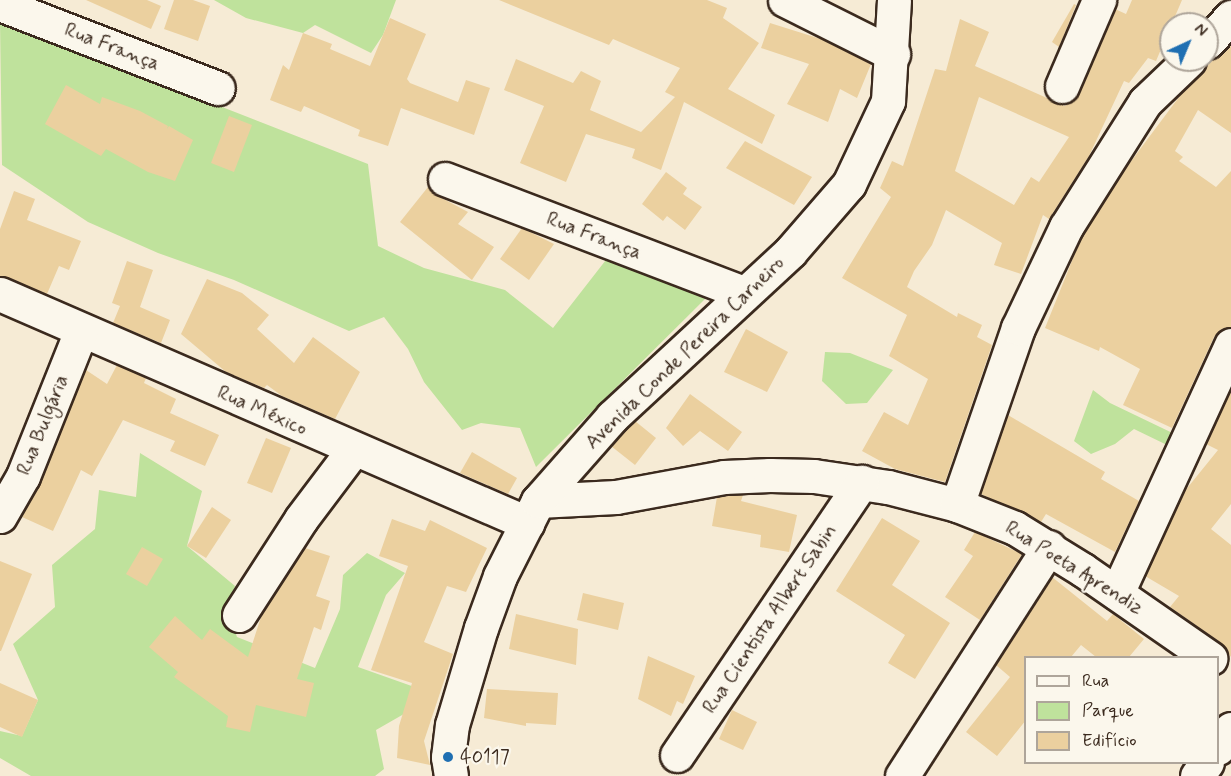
<!DOCTYPE html>
<meta charset="utf-8">
<style>
body{margin:0}
#map{position:relative;width:1231px;height:776px;overflow:hidden;background:#f6ebd5;font-family:Mynerve,sans-serif}
div>[style]{position:absolute}
.green>*{inset:0;background:#bfe29c}
.building>*{inset:0;background:#ebd09f}
.roads{filter:drop-shadow(2px 0 #3b2a1e) drop-shadow(-2px 0 #3b2a1e) drop-shadow(0 2px #3b2a1e) drop-shadow(0 -2px #3b2a1e)}
.minor>*{height:33px;margin:-16.5px;padding:0 16.5px;transform-origin:16.5px;border-radius:16.5px;background:#fbf7ec}
.major>*{height:33px;margin:-16.5px;padding:0 16.5px;transform-origin:16.5px;border-radius:16.5px;background:#fbf7ec}
.dots>*{width:16px;height:16px;translate:-50% -50%;box-sizing:border-box;border:3px solid #fbf7ec;border-radius:50%}
span{translate:-50% -50%;white-space:nowrap;text-align:center;line-height:1.15;-webkit-text-stroke:4.5px #fbf7ec;paint-order:stroke}
.street-label{font-size:20px;color:#3b2a1e}
.poi-label{font-size:20px;color:#3b2a1e}
.left{translate:0 -50%;text-align:left}
.legend{position:absolute;left:1024px;top:656px;width:195px;height:108px;box-sizing:border-box;background:#fbf7ec;border:2px solid #aea59a;margin:0;padding:8px 10px;list-style:none;font-size:18px;color:#3b2a1e}
.legend li{display:flex;align-items:center;gap:12px;height:30px}
.legend b{width:30px;border:2px solid #aea59a}
.north{position:absolute;left:1159px;top:12px;width:60px;height:60px;box-sizing:border-box;background:#fbf7ec;border:2px solid #aea59a;border-radius:50%;rotate:44deg;font-size:16px;font-weight:700;line-height:24px;text-align:center;color:#3b2a1e}
.north::after{content:'';display:block;margin:auto;width:21px;height:27px;background:#1f6fb2;clip-path:polygon(50% 0,100% 100%,50% 72%,0 100%)}
</style>
<div id="map">
<div class="green">
<div style="clip-path:polygon(214px 0,396px 0,383px 35px,371px 53px,315px 25px,303px 33px,246px 18px)"></div>
<div style="clip-path:polygon(0 21px,90px 49px,217px 105px,368px 164px,378px 246px,424px 268px,505px 290px,553px 328px,609px 256px,707px 297px,536px 467px,520px 428px,481px 423px,462px 430px,424px 382px,408px 349px,384px 317px,349px 331px,234px 280px,158px 253px,88px 222px,2px 165px)"></div>
<div style="clip-path:polygon(825px 352px,850px 353px,893px 370px,867px 403px,846px 404px,822px 381px)"></div>
<div style="clip-path:polygon(1093px 390px,1110px 403px,1185px 439px,1161px 465px,1167px 445px,1134px 429px,1115px 444px,1091px 454px,1074px 441px)"></div>
<div style="clip-path:polygon(140px 453px,202px 491px,187px 546px,235px 586px,227px 608px,237px 637px,315px 668px,340px 609px,343px 575px,367px 553px,405px 573px,386px 595px,358px 667px,437px 695px,376px 730px,384px 769px,375px 776px,31px 776px,0 758px,0 731px,22px 736px,38px 700px,13px 644px,55px 607px,52px 565px,95px 529px,99px 490px,136px 497px)"></div>
</div>
<div class="building">
<div style="clip-path:polygon(86px 0,147px 0,161px 6px,151px 29px)"></div>
<div style="clip-path:polygon(174px 0,193px 0,210px 6px,198px 41px,164px 29px)"></div>
<div style="clip-path:polygon(499px 0,707px 0,727px 8px,723px 18px,759px 43px,728px 89px,775px 115px,762px 144px,684px 102px,661px 170px,632px 158px,635px 149px,586px 134px,566px 182px,520px 163px,544px 106px,504px 90px,516px 59px,573px 83px,581px 71px,601px 81px,590px 110px,641px 132px,675px 97px,665px 92px,680px 68px,613px 39px,609px 45px)"></div>
<div style="clip-path:polygon(evenodd,1132px 0,1182px 0,1156px 61px,1148px 58px,1129px 83px,1124px 81px,1089px 156px,1049px 219px,1043px 215px,1021px 274px,994px 265px,1002px 243px,946px 210px,932px 245px,914px 271px,907px 287px,957px 317px,958px 313px,982px 325px,977px 337px,992px 345px,945px 482px,895px 469px,862px 451px,884px 412px,908px 425px,928px 379px,889px 356px,907px 315px,842px 278px,891px 197px,880px 188px,892px 161px,903px 166px,935px 69px,946px 71px,960px 19px,989px 32px,975px 66px,1065px 106px,1079px 93px,1115px 9px,1126px 14px,1132px 0,979px 97px,1069px 137px,1039px 182px,1031px 177px,1014px 205px,955px 171px,979px 97px)"></div>
<div style="clip-path:polygon(1074px 4px,1076px 5px,1059px 47px,1052px 42px)"></div>
<div style="clip-path:polygon(390px 18px,426px 34px,407px 79px,410px 83px,458px 102px,466px 80px,490px 88px,474px 135px,401px 108px,388px 146px,358px 136px,360px 130px,304px 106px,301px 112px,270px 100px,283px 65px,289px 70px,303px 33px,332px 44px,330px 49px,370px 66px)"></div>
<div style="clip-path:polygon(770px 23px,824px 40px,871px 64px,857px 98px,840px 89px,828px 122px,787px 104px,809px 64px,761px 48px)"></div>
<div style="clip-path:polygon(1231px 44px,1231px 133px,1198px 110px,1175px 151px,1183px 157px,1179px 161px,1216px 187px,1231px 171px,1231px 327px,1221px 329px,1214px 337px,1172px 428px,1123px 405px,1140px 369px,1100px 347px,1099px 351px,1045px 328px,1082px 236px,1126px 168px,1182px 93px,1202px 73px,1207px 60px,1220px 55px)"></div>
<div style="clip-path:polygon(66px 85px,100px 104px,102px 97px,140px 111px,168px 126px,167px 129px,169px 126px,193px 140px,175px 181px,148px 172px,106px 149px,101px 156px,45px 124px)"></div>
<div style="clip-path:polygon(229px 116px,252px 125px,234px 172px,211px 163px)"></div>
<div style="clip-path:polygon(745px 141px,812px 177px,794px 205px,726px 168px)"></div>
<div style="clip-path:polygon(666px 172px,687px 188px,683px 194px,702px 207px,685px 230px,667px 216px,663px 221px,642px 204px)"></div>
<div style="clip-path:polygon(428px 187px,438px 196px,468px 212px,458px 224px,494px 247px,472px 280px,400px 222px)"></div>
<div style="clip-path:polygon(14px 191px,35px 199px,27px 220px,81px 241px,69px 270px,59px 266px,47px 294px,0 276px,0 229px)"></div>
<div style="clip-path:polygon(522px 228px,554px 244px,529px 280px,500px 259px)"></div>
<div style="clip-path:polygon(127px 261px,153px 270px,140px 307px,170px 320px,161px 343px,113px 323px,120px 306px,112px 303px)"></div>
<div style="clip-path:polygon(207px 279px,242px 293px,269px 315px,257px 329px,294px 363px,313px 337px,360px 372px,335px 419px,282px 396px,267px 385px,264px 388px,226px 372px,181px 334px)"></div>
<div style="clip-path:polygon(746px 329px,788px 352px,767px 392px,724px 372px)"></div>
<div style="clip-path:polygon(117px 365px,146px 378px,144px 383px,176px 399px,170px 413px,219px 435px,205px 466px,170px 451px,175px 441px,123px 420px,92px 476px,81px 470px,53px 531px,22px 517px,40px 483px,86px 370px,107px 384px)"></div>
<div style="clip-path:polygon(1231px 390px,1231px 504px,1211px 529px,1231px 545px,1231px 657px,1221px 643px,1170px 607px,1179px 596px,1145px 576px,1184px 492px,1218px 450px,1206px 444px)"></div>
<div style="clip-path:polygon(690px 394px,742px 432px,728px 451px,700px 431px,683px 446px,666px 428px)"></div>
<div style="clip-path:polygon(1008px 415px,1105px 472px,1101px 479px,1139px 501px,1115px 552px,1046px 514px,1041px 522px,981px 494px)"></div>
<div style="clip-path:polygon(635px 421px,656px 438px,635px 465px,611px 446px)"></div>
<div style="clip-path:polygon(266px 438px,291px 448px,272px 493px,247px 483px)"></div>
<div style="clip-path:polygon(472px 452px,517px 478px,508px 494px,460px 473px)"></div>
<div style="clip-path:polygon(743px 495px,741px 501px,797px 515px,789px 552px,760px 547px,761px 535px,712px 526px,717px 497px)"></div>
<div style="clip-path:polygon(212px 507px,231px 520px,206px 558px,187px 546px)"></div>
<div style="clip-path:polygon(882px 518px,920px 541px,892px 585px,950px 623px,915px 679px,888px 663px,905px 635px,836px 591px)"></div>
<div style="clip-path:polygon(392px 519px,425px 531px,430px 520px,487px 548px,466px 592px,447px 586px,424px 642px,453px 654px,424px 741px,430px 765px,397px 758px,399px 726px,412px 683px,371px 670px,408px 566px,379px 556px)"></div>
<div style="clip-path:polygon(975px 532px,1022px 554px,980px 620px,945px 597px,973px 556px,964px 550px)"></div>
<div style="clip-path:polygon(142px 547px,163px 559px,147px 586px,126px 574px)"></div>
<div style="clip-path:polygon(305px 548px,330px 556px,316px 596px,330px 601px,321px 630px,314px 627px,297px 679px,314px 683px,306px 717px,256px 705px,250px 732px,226px 727px,228px 716px,174px 677px,178px 672px,149px 647px,175px 616px,202px 640px,210px 629px,248px 657px,262px 614px)"></div>
<div style="clip-path:polygon(0 561px,32px 574px,1px 651px,0 651px)"></div>
<div style="clip-path:polygon(1052px 577px,1107px 621px,1113px 614px,1144px 639px,1129px 657px,1096px 657px,1081px 645px,1071px 657px,1026px 657px,1026px 720px,997px 756px,966px 732px,1010px 677px,996px 665px)"></div>
<div style="clip-path:polygon(583px 593px,624px 603px,618px 630px,577px 620px)"></div>
<div style="clip-path:polygon(516px 614px,578px 629px,576px 665px,509px 649px)"></div>
<div style="clip-path:polygon(648px 656px,695px 676px,683px 704px,677px 701px,671px 716px,638px 699px)"></div>
<div style="clip-path:polygon(0 683px,38px 700px,22px 737px,0 727px)"></div>
<div style="clip-path:polygon(487px 689px,558px 693px,556px 725px,526px 723px,526px 726px,484px 718px)"></div>
<div style="clip-path:polygon(732px 710px,757px 722px,743px 750px,719px 739px)"></div>
</div>
<div class="roads">
<div class="minor">
<div style="left:785px;top:0;width:121px;rotate:26.6deg"></div>
<div style="left:5px;top:6px;width:228px;rotate:21.1deg"></div>
<div style="left:1207px;top:42px;width:35px;rotate:-46deg"></div>
<div style="left:1062px;top:86px;width:94px;rotate:-66.7deg"></div>
<div style="left:445px;top:179px;width:319px;rotate:20.9deg"></div>
<div style="left:0;top:294px;width:575px;rotate:23.49deg"></div>
<div style="left:538px;top:501px;width:78px;rotate:-2.9deg"></div>
<div style="left:616px;top:497px;width:110px;rotate:-10.5deg"></div>
<div style="left:724px;top:477px;width:46px;rotate:-2.5deg"></div>
<div style="left:770px;top:475px;width:44px;rotate:1.3deg"></div>
<div style="left:814px;top:476px;width:75px;rotate:8.5deg"></div>
<div style="left:888px;top:487px;width:71px;rotate:14.6deg"></div>
<div style="left:957px;top:505px;width:62px;rotate:21.6deg"></div>
<div style="left:1015px;top:528px;width:80px;rotate:31.7deg"></div>
<div style="left:1083px;top:570px;width:155px;rotate:34.7deg"></div>
<div style="left:957px;top:505px;width:187px;rotate:-71deg"></div>
<div style="left:1018px;top:328px;width:112px;rotate:-64.6deg"></div>
<div style="left:1066px;top:227px;width:148px;rotate:-57.7deg"></div>
<div style="left:1145px;top:102px;width:61px;rotate:-43.7deg"></div>
<div style="left:0;top:516px;width:46px;rotate:-60.1deg"></div>
<div style="left:23px;top:476px;width:156px;rotate:-68.2deg"></div>
<div style="left:1117px;top:593px;width:273px;rotate:-65.3deg"></div>
<div style="left:239px;top:615px;width:114px;rotate:-57.1deg"></div>
<div style="left:301px;top:519px;width:86px;rotate:-53deg"></div>
<div style="left:1218px;top:748px;width:23px;rotate:-56deg"></div>
<div style="left:677px;top:755px;width:330px;rotate:-55.9deg"></div>
<div style="left:902px;top:776px;width:272px;rotate:-57.3deg"></div>
<div style="left:1197px;top:776px;width:17px;rotate:-54deg"></div>
</div>
<div class="major">
<div style="left:451px;top:776px;width:19px;rotate:-99deg"></div>
<div style="left:448px;top:757px;width:32px;rotate:-83deg"></div>
<div style="left:452px;top:725px;width:101px;rotate:-73.4deg"></div>
<div style="left:481px;top:628px;width:55px;rotate:-69.9deg"></div>
<div style="left:500px;top:576px;width:84px;rotate:-63.1deg"></div>
<div style="left:538px;top:501px;width:112px;rotate:-48.6deg"></div>
<div style="left:612px;top:417px;width:243px;rotate:-42.8deg"></div>
<div style="left:790px;top:252px;width:90px;rotate:-49.1deg"></div>
<div style="left:849px;top:184px;width:92px;rotate:-64.8deg"></div>
<div style="left:888px;top:101px;width:101px;rotate:-86.6deg"></div>
</div>
</div>
<div class="dots">
<div style="left:448px;top:757px;background:#1f6fb2"></div>
</div>
<div class="street-label">
<span style="left:112px;top:47px;rotate:21deg">Rua França</span>
<span style="left:594px;top:236px;rotate:21deg">Rua França</span>
<span style="left:685px;top:353px;rotate:-44deg">Avenida Conde Pereira Carneiro</span>
<span style="left:262px;top:411px;rotate:24deg">Rua México</span>
<span style="left:43px;top:425px;rotate:-68deg">Rua Bulgária</span>
<span style="left:1074px;top:568px;rotate:32deg">Rua Poeta Aprendiz</span>
<span style="left:770px;top:619px;rotate:-56deg">Rua Cientista Albert Sabin</span>
</div>
<div class="poi-label">
<span class="left" style="left:460px;top:757px">40117</span>
</div>
<ul class="legend">
<li><b style="height:8px;background:#fbf7ec"></b>Rua</li>
<li><b style="height:16px;background:#bfe29c"></b>Parque</li>
<li><b style="height:16px;background:#ebd09f"></b>Edifício</li>
</ul>
<div class="north">N</div>
</div>
